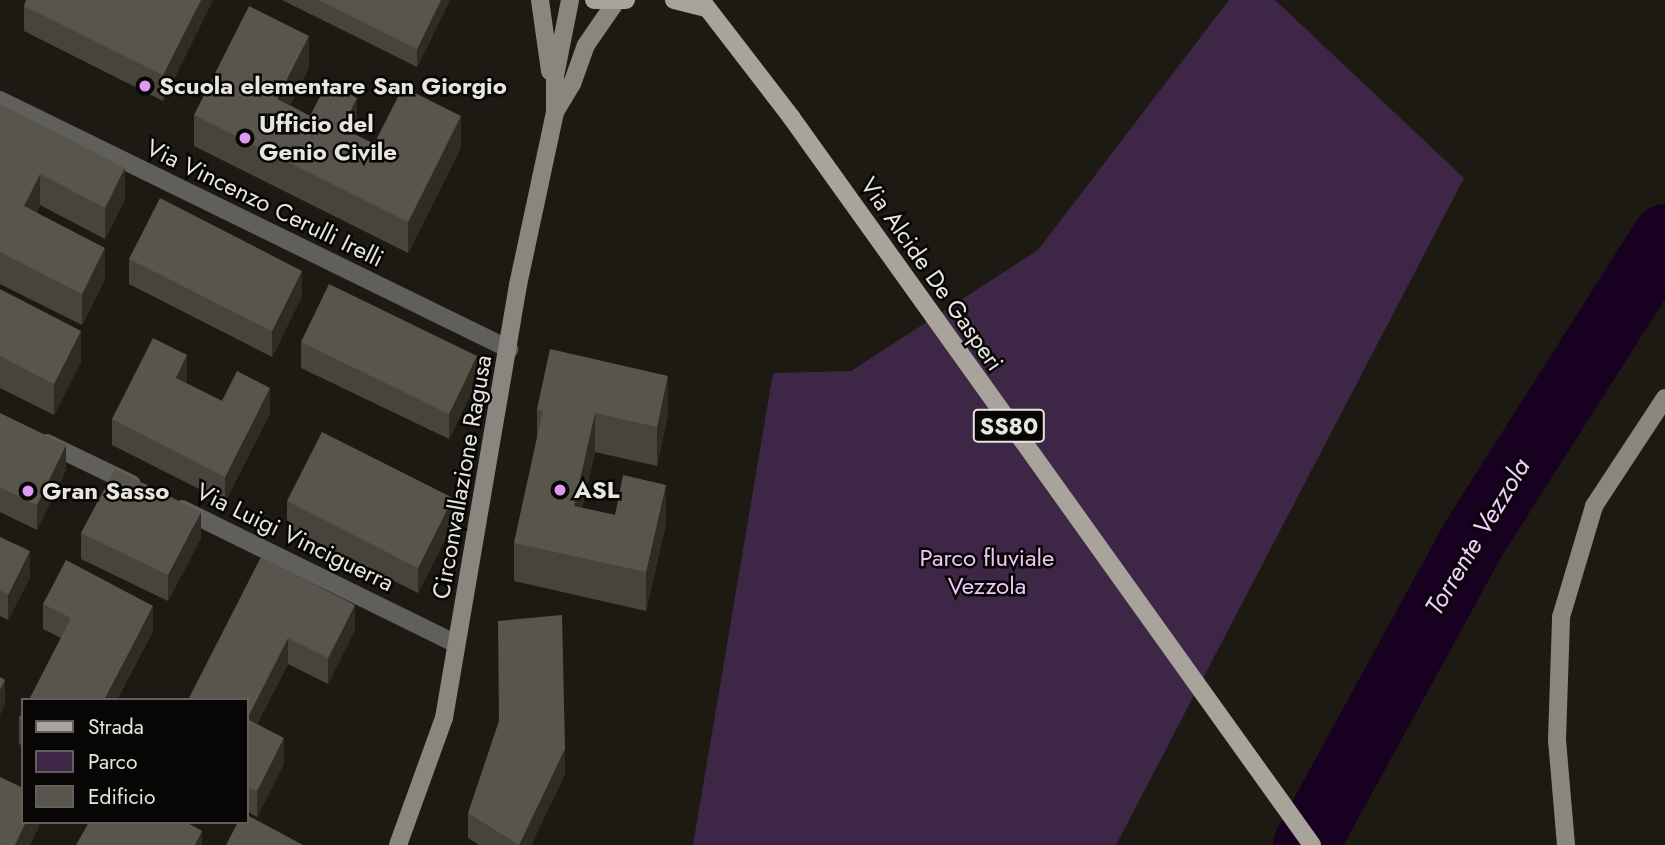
<!DOCTYPE html>
<style>
body{margin:0}
#map{position:relative;width:1665px;height:845px;overflow:hidden;background:#1d1a13;font-family:Jost,sans-serif}
div>[style]{position:absolute}
.green>*{inset:0;background:#3e2746}
.river>*{height:66px;margin:-33px;padding:0 33px;transform-origin:33px;border-radius:33px;background:#170020}
.street>*{height:18px;margin:-9px;padding:0 9px;transform-origin:9px;border-radius:9px;background:#605f5b}
.secondary>*{height:18px;margin:-9px;padding:0 9px;transform-origin:9px;border-radius:9px;background:#89867f}
.primary>*{height:18px;margin:-9px;padding:0 9px;transform-origin:9px;border-radius:9px;background:#a8a49c}
.wall>*{inset:0;background:#47443b}
.shaded-wall>*{inset:0;background:#2f2c24}
.building>*{inset:0;background:#58554d}
.dots>*{width:19px;height:19px;translate:-50% -50%;box-sizing:border-box;border:4px solid #070604;border-radius:50%}
span{translate:-50% -50%;white-space:nowrap;text-align:center;line-height:1.15;-webkit-text-stroke:5px #070604;paint-order:stroke}
.shield-label span{padding:2px 5px;background:#070604;border:2px solid;border-radius:5px;-webkit-text-stroke-width:0}
.shield-label{font-size:23px;color:#e7e5df;font-weight:700}
.poi-label{font-size:24px;color:#e7e5df;font-weight:700}
.left{translate:0 -50%;text-align:left}
.street-label{font-size:24px;color:#e7e5df}
.park-label{font-size:24px;color:#ebc6f8}
.water-label{font-size:26px;color:#f2ccfe;font-style:italic}
.legend{position:absolute;left:21px;top:698px;width:228px;height:126px;box-sizing:border-box;background:#070604;border:2px solid #615f5c;margin:0;padding:9px 12px;list-style:none;font-size:21px;color:#e7e5df}
.legend li{display:flex;align-items:center;gap:14px;height:35px}
.legend b{width:35px;border:2px solid #615f5c}
</style>
<div id="map">
<div class="green">
<div style="clip-path:polygon(1229px 0,1275px 0,1464px 178px,1116px 845px,693px 845px,773px 373px,851px 371px,1038px 250px)"></div>
</div>
<div class="river">
<div style="left:1306px;top:845px;width:344px;rotate:-61.3deg"></div>
<div style="left:1471px;top:543px;width:362px;rotate:-57.6deg"></div>
</div>
<div class="street">
<div style="left:0;top:100px;width:567px;rotate:26.07deg"></div>
<div style="left:47px;top:443px;width:94px;rotate:25.8deg"></div>
<div style="left:182px;top:509px;width:305px;rotate:26.2deg"></div>
</div>
<div class="secondary">
<div style="left:540px;top:0;width:72px;rotate:82deg"></div>
<div style="left:555px;top:112px;width:33px;rotate:-59deg"></div>
<div style="left:572px;top:84px;width:41px;rotate:-70.3deg"></div>
<div style="left:586px;top:45px;width:51px;rotate:-55.4deg"></div>
<div style="left:398px;top:845px;width:135px;rotate:-70.1deg"></div>
<div style="left:444px;top:718px;width:439px;rotate:-80.3deg"></div>
<div style="left:518px;top:285px;width:177px;rotate:-77.9deg"></div>
<div style="left:555px;top:112px;width:36px;rotate:-90deg"></div>
<div style="left:555px;top:76px;width:77px;rotate:-78.8deg"></div>
<div style="left:1566px;top:845px;width:105px;rotate:-94.9deg"></div>
<div style="left:1557px;top:740px;width:123px;rotate:-88.1deg"></div>
<div style="left:1561px;top:617px;width:116px;rotate:-73.4deg"></div>
<div style="left:1594px;top:506px;width:129px;rotate:-56.7deg"></div>
</div>
<div class="primary">
<div style="left:594px;top:0;width:32px"></div>
<div style="left:674px;top:0;width:32px;rotate:14deg"></div>
<div style="left:701px;top:0;width:148px;rotate:52.4deg"></div>
<div style="left:791px;top:117px;width:895px;rotate:54.41deg"></div>
</div>
<div class="wall">
<div style="clip-path:polygon(26px 0,213px 0,163px 101px,24px 31px,24px 6px)"></div>
<div style="clip-path:polygon(282px 0,450px 0,417px 67px)"></div>
<div style="clip-path:polygon(309px 68px,290px 105px,310px 116px,357px 129px,354px 134px,374px 144px,461px 148px,408px 253px,194px 146px,194px 115px)"></div>
<div style="clip-path:polygon(0 104px,125px 199px,105px 239px,40px 205px,36px 213px,105px 279px,82px 325px,0 284px)"></div>
<div style="clip-path:polygon(129px 259px,302px 296px,272px 357px,129px 284px)"></div>
<div style="clip-path:polygon(0 289px,81px 362px,54px 415px,0 388px)"></div>
<div style="clip-path:polygon(301px 342px,477px 381px,449px 439px,301px 368px)"></div>
<div style="clip-path:polygon(187px 381px,186px 383px,222px 401px,270px 413px,225px 502px,112px 445px,112px 419px)"></div>
<div style="clip-path:polygon(537px 409px,668px 414px,657px 466px,595px 452px,582px 508px,615px 515px,666px 524px,646px 611px,514px 581px,514px 543px,537px 437px)"></div>
<div style="clip-path:polygon(0 413px,66px 470px,37px 530px,0 512px)"></div>
<div style="clip-path:polygon(287px 501px,453px 524px,418px 593px,287px 527px)"></div>
<div style="clip-path:polygon(81px 533px,201px 538px,168px 601px,81px 559px)"></div>
<div style="clip-path:polygon(0 537px,30px 577px,8px 620px,0 616px)"></div>
<div style="clip-path:polygon(261px 557px,355px 630px,328px 684px,288px 664px,257px 724px,284px 764px,257px 817px,247px 811px,247px 700px)"></div>
<div style="clip-path:polygon(43px 604px,153px 631px,117px 700px,29px 700px,61px 638px,43px 629px)"></div>
<div style="clip-path:polygon(23px 711px,23px 746px,19px 744px,19px 718px)"></div>
<div style="clip-path:polygon(565px 774px,531px 845px,479px 845px,468px 838px,468px 813px)"></div>
</div>
<div class="shaded-wall">
<div style="clip-path:polygon(201px 0,213px 0,163px 101px,163px 75px)"></div>
<div style="clip-path:polygon(441px 0,450px 0,417px 67px,417px 49px)"></div>
<div style="clip-path:polygon(309px 36px,309px 68px,277px 130px,277px 99px)"></div>
<div style="clip-path:polygon(357px 98px,357px 129px,342px 159px,342px 128px)"></div>
<div style="clip-path:polygon(461px 116px,461px 148px,408px 253px,408px 222px)"></div>
<div style="clip-path:polygon(125px 168px,125px 199px,105px 239px,105px 208px)"></div>
<div style="clip-path:polygon(40px 174px,40px 205px,24px 237px,24px 206px)"></div>
<div style="clip-path:polygon(105px 248px,105px 279px,82px 325px,82px 294px)"></div>
<div style="clip-path:polygon(302px 271px,302px 296px,272px 357px,272px 331px)"></div>
<div style="clip-path:polygon(81px 331px,81px 362px,54px 415px,54px 384px)"></div>
<div style="clip-path:polygon(187px 355px,187px 381px,176px 403px,176px 378px)"></div>
<div style="clip-path:polygon(477px 356px,477px 381px,449px 439px,449px 414px)"></div>
<div style="clip-path:polygon(668px 376px,668px 414px,657px 466px,657px 427px)"></div>
<div style="clip-path:polygon(270px 388px,270px 413px,225px 502px,225px 477px)"></div>
<div style="clip-path:polygon(595px 413px,595px 452px,574px 545px,574px 506px)"></div>
<div style="clip-path:polygon(66px 445px,66px 470px,37px 530px,37px 505px)"></div>
<div style="clip-path:polygon(666px 485px,666px 524px,646px 611px,646px 572px)"></div>
<div style="clip-path:polygon(453px 498px,453px 524px,418px 593px,418px 568px)"></div>
<div style="clip-path:polygon(201px 512px,201px 538px,168px 601px,168px 575px)"></div>
<div style="clip-path:polygon(30px 551px,30px 577px,8px 620px,8px 595px)"></div>
<div style="clip-path:polygon(355px 605px,355px 630px,328px 684px,328px 658px)"></div>
<div style="clip-path:polygon(153px 606px,153px 631px,117px 700px,104px 700px)"></div>
<div style="clip-path:polygon(288px 638px,288px 664px,247px 744px,247px 719px)"></div>
<div style="clip-path:polygon(5px 680px,5px 705px,0 715px,0 690px)"></div>
<div style="clip-path:polygon(284px 738px,284px 764px,257px 817px,257px 791px)"></div>
<div style="clip-path:polygon(565px 749px,565px 774px,531px 845px,519px 845px)"></div>
<div style="clip-path:polygon(26px 822px,39px 822px,39px 827px,30px 845px,15px 845px)"></div>
<div style="clip-path:polygon(202px 831px,202px 845px,195px 845px)"></div>
</div>
<div class="building">
<div style="clip-path:polygon(26px 0,201px 0,163px 75px,24px 6px)"></div>
<div style="clip-path:polygon(319px 0,441px 0,417px 49px)"></div>
<div style="clip-path:polygon(249px 6px,309px 36px,277px 99px,310px 116px,327px 83px,357px 98px,342px 128px,374px 144px,403px 87px,461px 116px,408px 222px,194px 115px)"></div>
<div style="clip-path:polygon(0 104px,125px 168px,105px 208px,40px 174px,24px 206px,105px 248px,82px 294px,0 252px)"></div>
<div style="clip-path:polygon(160px 198px,302px 271px,272px 331px,129px 259px)"></div>
<div style="clip-path:polygon(329px 284px,477px 356px,449px 414px,301px 342px)"></div>
<div style="clip-path:polygon(0 289px,81px 331px,54px 384px,0 356px)"></div>
<div style="clip-path:polygon(153px 338px,187px 355px,176px 378px,222px 401px,237px 371px,270px 388px,225px 477px,112px 419px)"></div>
<div style="clip-path:polygon(550px 349px,668px 376px,657px 427px,595px 413px,574px 506px,615px 515px,623px 475px,666px 485px,646px 572px,514px 543px,543px 411px,537px 409px)"></div>
<div style="clip-path:polygon(0 413px,66px 445px,37px 505px,0 487px)"></div>
<div style="clip-path:polygon(322px 432px,453px 498px,418px 568px,287px 501px)"></div>
<div style="clip-path:polygon(115px 469px,201px 512px,168px 575px,81px 533px)"></div>
<div style="clip-path:polygon(0 537px,30px 551px,8px 595px,0 590px)"></div>
<div style="clip-path:polygon(261px 557px,355px 605px,328px 658px,288px 638px,247px 719px,284px 738px,257px 791px,247px 786px,247px 700px,188px 700px)"></div>
<div style="clip-path:polygon(66px 560px,153px 606px,104px 700px,29px 700px,71px 618px,43px 604px)"></div>
<div style="clip-path:polygon(562px 615px,565px 749px,519px 845px,468px 813px,499px 721px,498px 621px)"></div>
<div style="clip-path:polygon(0 677px,5px 680px,0 690px)"></div>
<div style="clip-path:polygon(23px 711px,23px 720px,19px 718px)"></div>
<div style="clip-path:polygon(0 777px,23px 788px,23px 822px,26px 822px,15px 845px,0 845px)"></div>
<div style="clip-path:polygon(247px 815px,303px 845px,226px 845px,238px 822px,247px 822px)"></div>
<div style="clip-path:polygon(89px 822px,186px 822px,202px 831px,195px 845px,76px 845px)"></div>
</div>
<div class="dots">
<div style="left:145px;top:86px;background:#dd99f3"></div>
<div style="left:245px;top:138px;background:#dd99f3"></div>
<div style="left:560px;top:490px;background:#dd99f3"></div>
<div style="left:28px;top:491px;background:#dd99f3"></div>
</div>
<div class="shield-label">
<span style="left:1009px;top:426px">SS80</span>
</div>
<div class="poi-label">
<span class="left" style="left:159px;top:86px">Scuola elementare San Giorgio</span>
<span class="left" style="left:259px;top:138px">Ufficio del<br>Genio Civile</span>
<span class="left" style="left:574px;top:490px">ASL</span>
<span class="left" style="left:42px;top:491px">Gran Sasso</span>
</div>
<div class="street-label">
<span style="left:265px;top:203px;rotate:26deg">Via Vincenzo Cerulli Irelli</span>
<span style="left:932px;top:274px;rotate:55deg">Via Alcide De Gasperi</span>
<span style="left:462px;top:477px;rotate:-80deg">Circonvallazione Ragusa</span>
<span style="left:295px;top:537px;rotate:26deg">Via Luigi Vinciguerra</span>
</div>
<div class="park-label">
<span style="left:987px;top:572px">Parco fluviale<br>Vezzola</span>
</div>
<div class="water-label">
<span style="left:1478px;top:537px;rotate:-59deg">Torrente Vezzola</span>
</div>
<ul class="legend">
<li><b style="height:9px;background:#a8a49c"></b>Strada</li>
<li><b style="height:19px;background:#3e2746"></b>Parco</li>
<li><b style="height:19px;background:#58554d"></b>Edificio</li>
</ul>
</div>
